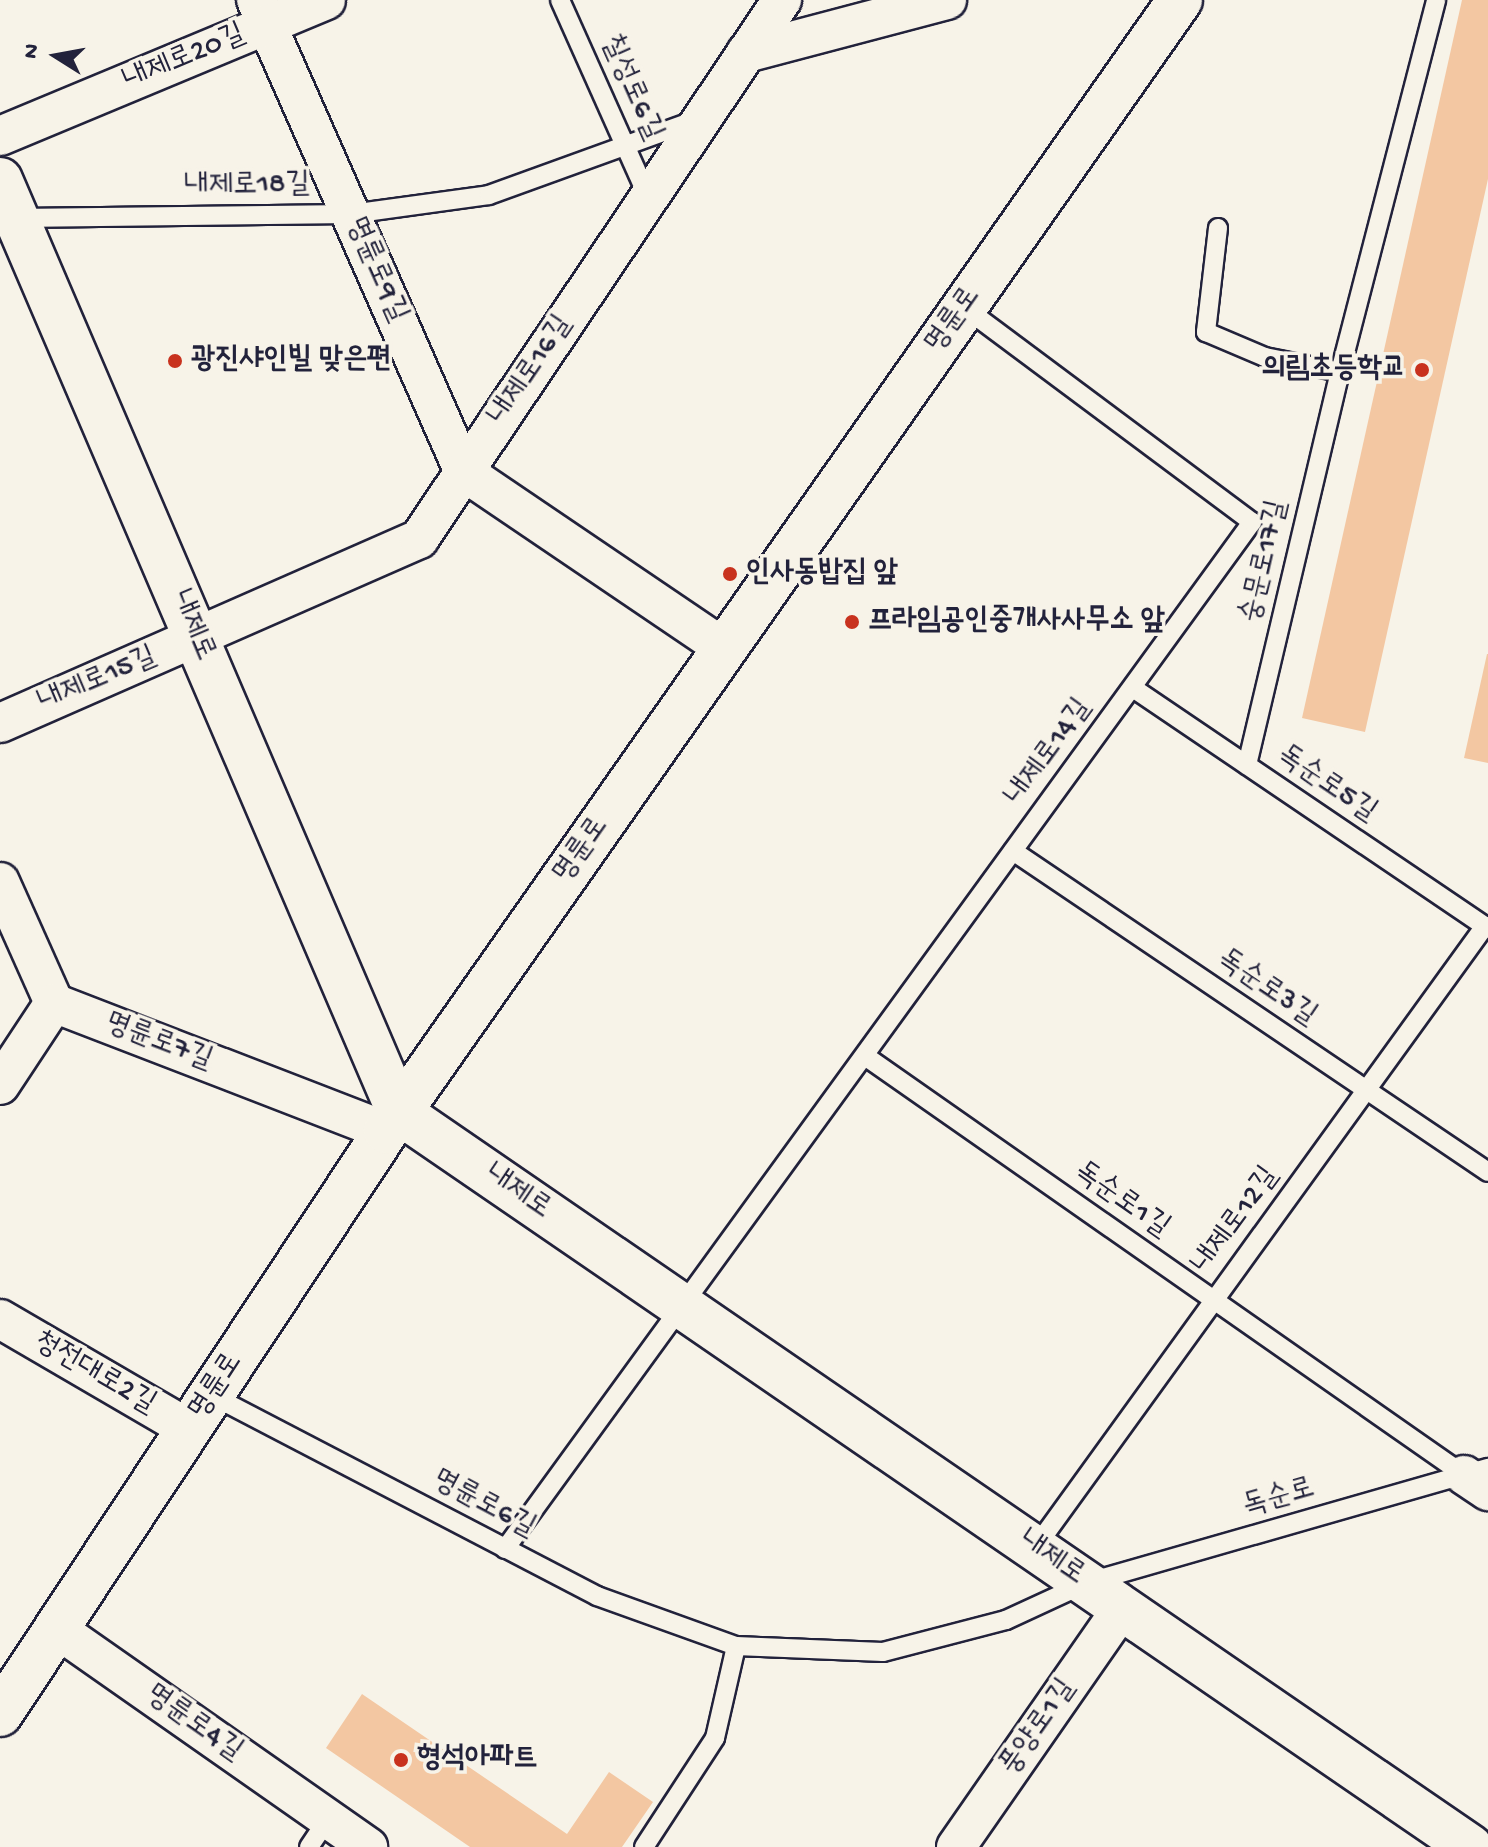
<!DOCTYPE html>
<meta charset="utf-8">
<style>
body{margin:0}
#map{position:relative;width:1488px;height:1847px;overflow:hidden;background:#f7f3e8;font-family:"Gochi Hand","Poor Story",sans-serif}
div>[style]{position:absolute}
.building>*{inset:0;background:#f3c7a2}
.roads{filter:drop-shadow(2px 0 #22223b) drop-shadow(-2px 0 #22223b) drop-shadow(0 2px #22223b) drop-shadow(0 -2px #22223b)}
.lane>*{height:18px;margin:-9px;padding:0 9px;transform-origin:9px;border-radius:9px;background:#f7f3e8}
.street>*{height:38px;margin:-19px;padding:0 19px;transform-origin:19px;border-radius:19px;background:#f7f3e8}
.secondary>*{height:44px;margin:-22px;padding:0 22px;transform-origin:22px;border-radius:22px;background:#f7f3e8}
.dots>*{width:22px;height:22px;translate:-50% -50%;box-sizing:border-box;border:4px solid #f7f3e8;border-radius:50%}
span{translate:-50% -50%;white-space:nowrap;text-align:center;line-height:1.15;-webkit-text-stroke:7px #f7f3e8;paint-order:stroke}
.street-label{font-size:30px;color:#22223b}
.poi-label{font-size:30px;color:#22223b;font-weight:700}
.left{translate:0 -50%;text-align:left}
.right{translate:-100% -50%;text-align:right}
.north{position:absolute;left:16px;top:16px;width:80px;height:80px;-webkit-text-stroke:6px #f7f3e8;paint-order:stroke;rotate:281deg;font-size:22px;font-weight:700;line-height:32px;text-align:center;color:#22223b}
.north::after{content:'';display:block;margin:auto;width:28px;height:36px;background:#22223b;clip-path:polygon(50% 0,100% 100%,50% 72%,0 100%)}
</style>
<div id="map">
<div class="building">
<div style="clip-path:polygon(1462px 0,1488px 0,1488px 179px,1365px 732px,1302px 718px)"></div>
<div style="clip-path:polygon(1487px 654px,1488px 654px,1488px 763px,1464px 758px)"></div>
<div style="clip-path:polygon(362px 1694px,567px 1834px,609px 1772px,653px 1802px,622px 1847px,470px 1847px,326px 1748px)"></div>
</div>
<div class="roads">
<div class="lane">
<div style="left:560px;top:0;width:218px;rotate:65.9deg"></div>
<div style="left:17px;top:218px;width:334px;rotate:-0.7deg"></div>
<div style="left:351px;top:214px;width:139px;rotate:-7.8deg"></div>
<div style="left:489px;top:195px;width:217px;rotate:-19.9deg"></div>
<div style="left:1218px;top:228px;width:105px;rotate:96.6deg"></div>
<div style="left:1206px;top:332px;width:64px;rotate:23deg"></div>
<div style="left:1265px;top:357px;width:76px;rotate:11.3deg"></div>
<div style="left:1133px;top:688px;width:429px;rotate:34.1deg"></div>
<div style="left:1247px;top:765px;width:404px;rotate:-76.7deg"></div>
<div style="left:1340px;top:372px;width:384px;rotate:-75.5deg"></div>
<div style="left:1013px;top:851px;width:573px;rotate:34.05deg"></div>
<div style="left:865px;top:1056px;width:731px;rotate:34.97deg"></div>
<div style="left:211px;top:1395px;width:435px;rotate:27.5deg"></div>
<div style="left:597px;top:1596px;width:148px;rotate:19.8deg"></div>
<div style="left:736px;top:1646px;width:147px;rotate:2.3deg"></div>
<div style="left:883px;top:1652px;width:127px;rotate:-14.6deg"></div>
<div style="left:1006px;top:1620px;width:88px;rotate:-24.8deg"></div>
<div style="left:1086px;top:1583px;width:418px;rotate:-16deg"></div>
<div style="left:1035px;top:1548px;width:768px;rotate:-54.12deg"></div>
<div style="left:505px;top:1549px;width:1270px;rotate:-53.97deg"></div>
<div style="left:1252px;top:522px;width:359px;rotate:-143.3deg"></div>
<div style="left:309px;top:1847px;width:34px;rotate:-56deg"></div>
<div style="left:644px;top:1847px;width:130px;rotate:-56.9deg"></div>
<div style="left:715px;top:1738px;width:94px;rotate:-77.1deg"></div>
</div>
<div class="street">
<div style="left:256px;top:0;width:516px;rotate:66.22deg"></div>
<div style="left:464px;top:472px;width:314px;rotate:34.1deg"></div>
<div style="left:746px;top:53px;width:208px;rotate:-14.8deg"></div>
<div style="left:0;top:136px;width:353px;rotate:-22.6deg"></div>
<div style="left:0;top:723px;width:458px;rotate:-23.7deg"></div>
<div style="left:419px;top:539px;width:650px;rotate:-56.04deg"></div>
<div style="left:0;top:882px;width:133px;rotate:65.9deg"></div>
<div style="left:54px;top:1003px;width:356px;rotate:21.1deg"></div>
<div style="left:0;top:1085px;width:98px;rotate:-56.6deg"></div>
<div style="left:0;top:1319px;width:219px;rotate:30.2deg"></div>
<div style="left:1464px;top:1475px;width:29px;rotate:34deg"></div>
<div style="left:57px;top:1629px;width:380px;rotate:35deg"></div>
<div style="left:956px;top:1847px;width:291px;rotate:-55.2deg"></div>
</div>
<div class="secondary">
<div style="left:0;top:180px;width:1014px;rotate:66.82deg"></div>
<div style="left:399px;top:1112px;width:1299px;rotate:34.46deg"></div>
<div style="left:0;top:1714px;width:699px;rotate:-56.49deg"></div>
<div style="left:386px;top:1131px;width:1382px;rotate:-54.93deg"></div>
</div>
</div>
<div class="dots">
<div style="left:175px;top:361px;background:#c8321e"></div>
<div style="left:1422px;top:370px;background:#c8321e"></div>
<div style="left:730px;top:574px;background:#c8321e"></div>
<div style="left:852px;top:622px;background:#c8321e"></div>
<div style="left:401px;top:1760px;background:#c8321e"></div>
</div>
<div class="street-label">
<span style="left:185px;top:59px;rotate:-23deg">내제로20길</span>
<span style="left:630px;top:88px;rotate:66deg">칠성로6길</span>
<span style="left:247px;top:187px;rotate:-1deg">내제로18길</span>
<span style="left:375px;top:270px;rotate:66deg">명륜로9길</span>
<span style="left:954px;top:321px;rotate:-55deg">명륜로</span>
<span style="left:532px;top:371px;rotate:-56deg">내제로16길</span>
<span style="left:1266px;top:562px;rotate:-77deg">숭문로17길</span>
<span style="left:191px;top:626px;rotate:67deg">내제로</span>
<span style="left:98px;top:681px;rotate:-23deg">내제로15길</span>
<span style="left:1050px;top:753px;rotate:-54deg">내제로14길</span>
<span style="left:1326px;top:785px;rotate:34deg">독순로5길</span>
<span style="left:582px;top:851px;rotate:-55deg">명륜로</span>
<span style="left:1266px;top:989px;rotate:34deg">독순로3길</span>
<span style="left:158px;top:1043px;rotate:21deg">명륜로7길</span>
<span style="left:517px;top:1193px;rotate:34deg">내제로</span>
<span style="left:1121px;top:1201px;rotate:35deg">독순로1길</span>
<span style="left:1237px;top:1221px;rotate:-54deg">내제로12길</span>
<span style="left:94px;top:1374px;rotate:30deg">청전대로2길</span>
<span style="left:217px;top:1387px;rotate:-57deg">명륜로</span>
<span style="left:1279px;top:1499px;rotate:-16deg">독순로</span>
<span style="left:483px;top:1505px;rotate:28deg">명륜로6길</span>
<span style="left:1051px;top:1559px;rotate:34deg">내제로</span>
<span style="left:193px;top:1724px;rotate:35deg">명륜로4길</span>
<span style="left:1039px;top:1728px;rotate:-55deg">풍양로1길</span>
</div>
<div class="poi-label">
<span class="left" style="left:191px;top:361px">광진샤인빌 맞은편</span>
<span class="right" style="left:1406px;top:370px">의림초등학교</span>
<span class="left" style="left:746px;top:574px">인사동밥집 앞</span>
<span class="left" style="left:868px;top:622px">프라임공인중개사사무소 앞</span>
<span class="left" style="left:417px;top:1760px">형석아파트</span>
</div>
<div class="north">N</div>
</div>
